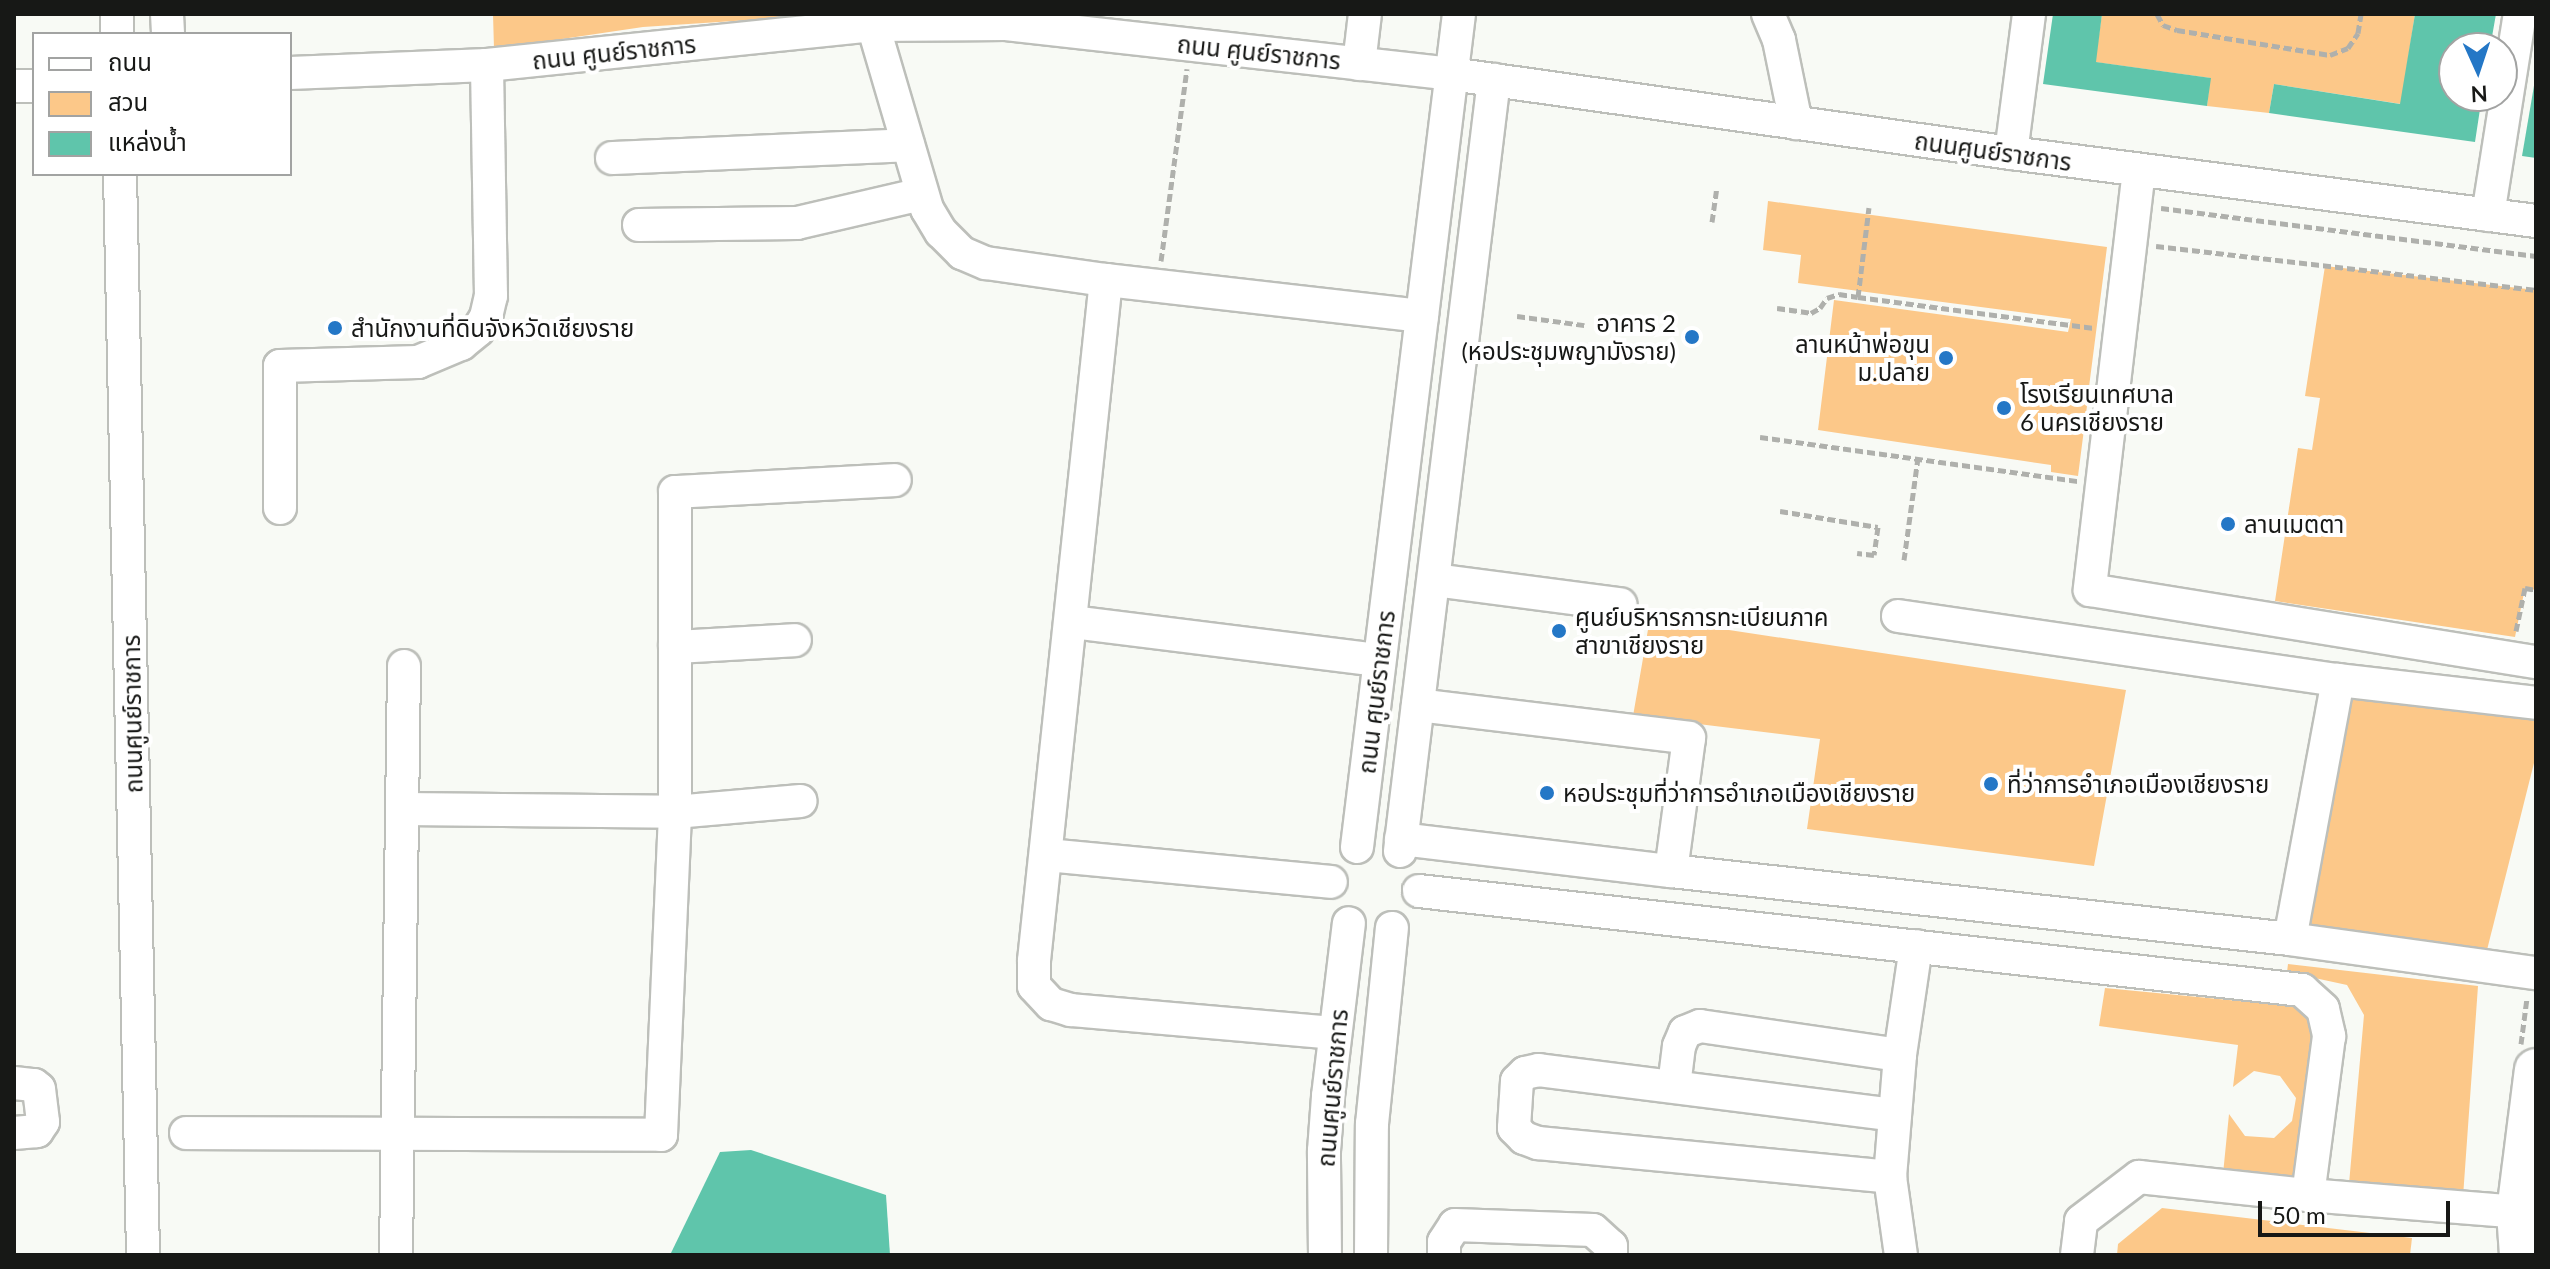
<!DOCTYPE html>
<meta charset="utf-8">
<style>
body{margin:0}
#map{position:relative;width:2550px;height:1269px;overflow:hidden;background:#f8faf5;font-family:Lato,"Noto Sans Thai",sans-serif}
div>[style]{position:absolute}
.green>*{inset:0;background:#fcc889}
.water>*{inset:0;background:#5fc5ab}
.path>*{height:5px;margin-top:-2.5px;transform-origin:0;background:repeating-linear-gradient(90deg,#afb0ac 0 8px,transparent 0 12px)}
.roads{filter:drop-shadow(2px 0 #bdbfba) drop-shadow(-2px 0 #bdbfba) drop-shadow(0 2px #bdbfba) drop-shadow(0 -2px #bdbfba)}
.minor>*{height:32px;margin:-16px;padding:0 16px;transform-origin:16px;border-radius:16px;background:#fff}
.major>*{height:42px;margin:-21px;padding:0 21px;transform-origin:21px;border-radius:21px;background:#fff}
.dots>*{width:22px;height:22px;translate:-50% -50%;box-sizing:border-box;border:4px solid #fff;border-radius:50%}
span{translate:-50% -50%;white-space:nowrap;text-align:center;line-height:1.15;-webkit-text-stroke:8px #fff;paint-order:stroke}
.street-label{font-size:24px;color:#171816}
.poi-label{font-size:24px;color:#171816}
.right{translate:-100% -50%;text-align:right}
.left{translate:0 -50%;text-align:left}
.frame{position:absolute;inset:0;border:16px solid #171816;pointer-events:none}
.legend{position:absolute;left:32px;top:32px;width:260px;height:144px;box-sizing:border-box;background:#fff;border:2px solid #a2a3a2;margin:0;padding:10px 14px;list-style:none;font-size:24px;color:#171816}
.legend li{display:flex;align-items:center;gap:16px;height:40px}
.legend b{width:40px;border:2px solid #a2a3a2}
.north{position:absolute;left:2438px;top:32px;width:80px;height:80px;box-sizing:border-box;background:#fff;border:2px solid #a2a3a2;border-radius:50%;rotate:177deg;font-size:22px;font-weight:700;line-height:32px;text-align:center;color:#171816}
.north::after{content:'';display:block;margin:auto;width:28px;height:36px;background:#2477c6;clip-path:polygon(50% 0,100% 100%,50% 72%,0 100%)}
.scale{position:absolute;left:2258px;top:1201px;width:192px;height:36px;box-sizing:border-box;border:4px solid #171816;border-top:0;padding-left:10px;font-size:24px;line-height:28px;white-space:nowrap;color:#171816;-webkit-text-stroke:6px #fff;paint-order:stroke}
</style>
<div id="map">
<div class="green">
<div style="clip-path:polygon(493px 14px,837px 14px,643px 27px,494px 49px)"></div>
<div style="clip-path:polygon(2102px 14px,2415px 14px,2401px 104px,2274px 84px,2269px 113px,2207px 106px,2210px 78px,2095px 62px)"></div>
<div style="clip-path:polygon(1768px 201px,2107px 247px,2089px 387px,2062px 385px,2061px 395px,2088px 398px,2078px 476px,2051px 472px,2051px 465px,1818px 430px,1834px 300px,2068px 332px,2071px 319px,1798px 283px,1801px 255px,1763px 250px)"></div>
<div style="clip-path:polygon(2325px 266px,2536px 290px,2536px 590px,2525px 588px,2515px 637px,2275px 601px,2298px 448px,2312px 450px,2320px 398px,2305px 396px)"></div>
<div style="clip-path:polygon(1650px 618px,2126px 690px,2094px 866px,1807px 829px,1820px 739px,1633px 716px)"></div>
<div style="clip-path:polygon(2338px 680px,2536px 703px,2536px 755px,2483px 966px,2290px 939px)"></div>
<div style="clip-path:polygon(2288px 964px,2478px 986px,2463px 1197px,2349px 1184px,2364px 1015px,2347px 985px,2287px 972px)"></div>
<div style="clip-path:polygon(2105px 988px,2323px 1009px,2309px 1181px,2223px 1174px,2229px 1114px,2245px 1136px,2274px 1138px,2292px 1121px,2296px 1098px,2280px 1076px,2254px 1071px,2233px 1087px,2238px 1045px,2099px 1026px)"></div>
<div style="clip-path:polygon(2162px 1208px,2412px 1238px,2410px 1255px,2117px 1255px,2118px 1244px)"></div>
</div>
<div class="water">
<div style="clip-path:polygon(2053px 14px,2102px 14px,2096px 62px,2211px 78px,2207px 106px,2043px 84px)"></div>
<div style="clip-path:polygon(2415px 14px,2496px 14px,2490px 48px,2454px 48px,2454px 96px,2482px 96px,2475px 142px,2269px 113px,2274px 84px,2400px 104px)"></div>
<div style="clip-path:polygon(2536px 74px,2536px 158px,2522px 156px)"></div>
<div style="clip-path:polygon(751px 1150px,886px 1195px,890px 1255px,670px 1255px,720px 1152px)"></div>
</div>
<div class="path">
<div style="left:2157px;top:14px;width:13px;rotate:61deg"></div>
<div style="left:2163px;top:25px;width:15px;rotate:20deg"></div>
<div style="left:2177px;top:30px;width:155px;rotate:9.3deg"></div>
<div style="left:2330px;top:55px;width:19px;rotate:-21deg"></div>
<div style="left:2348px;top:48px;width:18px;rotate:-56deg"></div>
<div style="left:2358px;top:33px;width:19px;rotate:-81deg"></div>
<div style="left:2161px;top:208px;width:378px;rotate:7.3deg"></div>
<div style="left:1712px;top:222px;width:35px;rotate:-82deg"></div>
<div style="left:2156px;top:246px;width:383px;rotate:6.6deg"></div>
<div style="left:1161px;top:261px;width:194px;rotate:-82.3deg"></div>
<div style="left:1858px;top:297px;width:238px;rotate:7.5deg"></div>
<div style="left:1777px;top:308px;width:34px;rotate:8deg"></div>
<div style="left:1811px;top:313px;width:10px;rotate:-29deg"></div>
<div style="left:1820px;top:308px;width:12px;rotate:-55deg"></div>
<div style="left:1827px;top:298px;width:13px;rotate:-18deg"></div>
<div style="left:1839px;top:294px;width:19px;rotate:9deg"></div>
<div style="left:1858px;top:297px;width:90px;rotate:-83deg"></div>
<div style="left:1517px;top:316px;width:68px;rotate:7.7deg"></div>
<div style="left:1760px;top:437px;width:321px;rotate:7.9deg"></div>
<div style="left:1780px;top:511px;width:99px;rotate:9.3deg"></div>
<div style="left:1878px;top:527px;width:28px;rotate:98deg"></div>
<div style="left:1874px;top:555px;width:17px;rotate:-173deg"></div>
<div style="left:1904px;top:560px;width:103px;rotate:-82.2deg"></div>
<div style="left:2516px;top:631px;width:44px;rotate:-78.2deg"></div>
<div style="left:2525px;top:588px;width:11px;rotate:10deg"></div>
<div style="left:2521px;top:1044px;width:46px;rotate:-82.6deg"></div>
</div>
<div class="roads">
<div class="minor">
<div style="left:117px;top:14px;width:20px;rotate:90deg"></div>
<div style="left:167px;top:14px;width:20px;rotate:87deg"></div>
<div style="left:1768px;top:14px;width:28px;rotate:67deg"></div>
<div style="left:1779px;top:40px;width:85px;rotate:78.4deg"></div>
<div style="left:873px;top:25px;width:192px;rotate:73.6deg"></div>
<div style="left:927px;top:209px;width:27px;rotate:59deg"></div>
<div style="left:941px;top:232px;width:30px;rotate:45deg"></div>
<div style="left:962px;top:253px;width:26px;rotate:23deg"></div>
<div style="left:986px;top:263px;width:121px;rotate:8.1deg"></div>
<div style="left:1106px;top:280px;width:685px;rotate:96.04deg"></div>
<div style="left:1034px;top:961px;width:25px;rotate:90deg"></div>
<div style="left:1034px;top:986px;width:25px;rotate:47deg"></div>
<div style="left:1051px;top:1004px;width:21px;rotate:17deg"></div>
<div style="left:1071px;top:1010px;width:264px;rotate:5deg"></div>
<div style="left:1359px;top:64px;width:50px;rotate:-83.2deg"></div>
<div style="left:290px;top:73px;width:197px;rotate:-2.3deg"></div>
<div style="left:487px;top:65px;width:388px;rotate:-5.9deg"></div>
<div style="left:873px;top:25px;width:133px;rotate:-0.4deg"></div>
<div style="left:1006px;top:24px;width:448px;rotate:6.4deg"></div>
<div style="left:1451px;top:74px;width:566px;rotate:8.03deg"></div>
<div style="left:2011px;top:153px;width:529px;rotate:7.38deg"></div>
<div style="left:14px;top:86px;width:20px"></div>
<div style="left:2011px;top:153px;width:140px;rotate:-82.6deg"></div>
<div style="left:612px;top:158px;width:296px;rotate:-2.5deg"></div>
<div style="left:2139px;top:170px;width:423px;rotate:96.7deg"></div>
<div style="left:2090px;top:590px;width:452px;rotate:9.2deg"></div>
<div style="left:120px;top:174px;width:1081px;rotate:88.78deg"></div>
<div style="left:2488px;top:215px;width:204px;rotate:-81deg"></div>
<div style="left:639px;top:225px;width:158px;rotate:-0.7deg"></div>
<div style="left:797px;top:223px;width:128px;rotate:-13.1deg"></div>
<div style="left:1106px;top:280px;width:318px;rotate:6.5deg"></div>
<div style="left:280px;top:508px;width:142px;rotate:-90deg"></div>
<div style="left:280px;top:366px;width:138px;rotate:-1.7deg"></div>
<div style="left:418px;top:362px;width:47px;rotate:-22.7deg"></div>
<div style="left:461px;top:344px;width:22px;rotate:-39deg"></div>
<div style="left:478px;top:330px;width:15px;rotate:-58deg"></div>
<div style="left:486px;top:317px;width:22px;rotate:-77deg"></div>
<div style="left:491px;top:296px;width:231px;rotate:-91deg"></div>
<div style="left:1434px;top:580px;width:188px;rotate:7.4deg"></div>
<div style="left:1898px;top:616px;width:445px;rotate:8.3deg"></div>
<div style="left:2338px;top:680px;width:263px;rotate:100.5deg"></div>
<div style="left:2290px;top:939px;width:248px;rotate:7.9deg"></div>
<div style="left:1073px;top:622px;width:292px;rotate:7.1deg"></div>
<div style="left:675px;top:647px;width:120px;rotate:-3.3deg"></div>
<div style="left:2338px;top:680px;width:199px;rotate:6.6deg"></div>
<div style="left:1418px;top:705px;width:273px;rotate:6.9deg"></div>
<div style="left:1689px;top:738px;width:134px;rotate:97.7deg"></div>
<div style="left:1671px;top:871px;width:623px;rotate:6.27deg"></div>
<div style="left:404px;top:809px;width:271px;rotate:0.6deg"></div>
<div style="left:675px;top:812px;width:126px;rotate:-5deg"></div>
<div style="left:1401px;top:839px;width:272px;rotate:6.8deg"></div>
<div style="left:1357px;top:847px;width:839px;rotate:-83.02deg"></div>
<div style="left:1400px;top:851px;width:777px;rotate:-83.05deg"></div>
<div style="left:1047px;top:855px;width:285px;rotate:5.4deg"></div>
<div style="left:1419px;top:891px;width:889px;rotate:6.4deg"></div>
<div style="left:2302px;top:990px;width:28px;rotate:42deg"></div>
<div style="left:2323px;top:1009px;width:28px;rotate:77deg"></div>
<div style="left:2329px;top:1036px;width:160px;rotate:97.5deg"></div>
<div style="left:14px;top:1083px;width:20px;rotate:6deg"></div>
<div style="left:34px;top:1085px;width:6px;rotate:39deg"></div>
<div style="left:39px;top:1089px;width:33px;rotate:83deg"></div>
<div style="left:43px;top:1122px;width:11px;rotate:124deg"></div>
<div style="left:37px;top:1131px;width:23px;rotate:175deg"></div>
<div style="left:1674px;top:1086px;width:40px;rotate:-82.9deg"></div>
<div style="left:1679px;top:1046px;width:15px;rotate:-67deg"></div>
<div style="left:1685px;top:1032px;width:16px;rotate:-22deg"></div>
<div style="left:1700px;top:1026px;width:202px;rotate:8.3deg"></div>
<div style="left:1895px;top:1115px;width:359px;rotate:-172.8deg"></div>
<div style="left:1539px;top:1070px;width:14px;rotate:168deg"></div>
<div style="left:1525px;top:1073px;width:11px;rotate:135deg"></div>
<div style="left:1517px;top:1081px;width:47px;rotate:93.7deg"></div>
<div style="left:1514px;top:1128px;width:14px;rotate:45deg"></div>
<div style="left:1524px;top:1138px;width:15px;rotate:20deg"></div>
<div style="left:1538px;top:1143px;width:354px;rotate:5.5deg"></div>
<div style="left:1890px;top:1177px;width:122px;rotate:-85.3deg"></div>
<div style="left:1900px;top:1055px;width:110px;rotate:-81.6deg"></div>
<div style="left:186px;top:1133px;width:475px;rotate:0.2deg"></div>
<div style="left:661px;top:1135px;width:323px;rotate:-87.5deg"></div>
<div style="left:675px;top:812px;width:320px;rotate:-90deg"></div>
<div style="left:675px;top:492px;width:220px;rotate:-3.1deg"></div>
<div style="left:1890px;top:1177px;width:79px;rotate:82deg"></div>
<div style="left:396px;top:1255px;width:589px;rotate:-89.22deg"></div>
<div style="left:1325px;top:1255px;width:104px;rotate:-90.6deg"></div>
<div style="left:1324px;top:1151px;width:55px;rotate:-85.8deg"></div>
<div style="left:1328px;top:1096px;width:174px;rotate:-83.1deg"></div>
<div style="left:1371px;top:1255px;width:131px;rotate:-89.6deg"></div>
<div style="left:1372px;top:1124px;width:197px;rotate:-84.2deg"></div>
<div style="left:1444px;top:1255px;width:13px;rotate:-90deg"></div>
<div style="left:1444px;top:1242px;width:20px;rotate:-57deg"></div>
<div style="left:1455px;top:1225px;width:138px;rotate:2.1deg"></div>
<div style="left:1593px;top:1230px;width:24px;rotate:42deg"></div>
<div style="left:1611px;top:1246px;width:9px;rotate:90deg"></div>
<div style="left:2077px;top:1255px;width:34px;rotate:-83deg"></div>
<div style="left:2081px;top:1221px;width:73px;rotate:-37.2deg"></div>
<div style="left:2139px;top:1177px;width:170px;rotate:6.1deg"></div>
<div style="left:2308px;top:1195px;width:211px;rotate:4.6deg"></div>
</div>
<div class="major">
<div style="left:2521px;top:1255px;width:43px;rotate:-94deg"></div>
<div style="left:2518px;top:1212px;width:143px;rotate:-82.8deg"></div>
</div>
</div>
<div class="dots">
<div style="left:335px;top:328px;background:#2477c6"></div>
<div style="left:1692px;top:337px;background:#2477c6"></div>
<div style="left:1946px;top:358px;background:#2477c6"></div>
<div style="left:2004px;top:408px;background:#2477c6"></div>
<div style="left:2228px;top:524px;background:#2477c6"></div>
<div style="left:1559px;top:631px;background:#2477c6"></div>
<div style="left:1991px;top:784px;background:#2477c6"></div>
<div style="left:1547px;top:793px;background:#2477c6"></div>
</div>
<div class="street-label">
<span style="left:614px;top:52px;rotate:-6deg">ถนน ศูนย์ราชการ</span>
<span style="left:1259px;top:52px;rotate:6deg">ถนน ศูนย์ราชการ</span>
<span style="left:1993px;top:151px;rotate:8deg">ถนนศูนย์ราชการ</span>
<span style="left:1376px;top:692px;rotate:-83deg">ถนน ศูนย์ราชการ</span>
<span style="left:132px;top:714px;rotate:-91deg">ถนนศูนย์ราชการ</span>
<span style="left:1332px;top:1088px;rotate:-85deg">ถนนศูนย์ราชการ</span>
</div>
<div class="poi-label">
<span class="right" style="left:1676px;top:337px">อาคาร 2<br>(หอประชุมพญามังราย)</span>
<span class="left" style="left:351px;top:328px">สำนักงานที่ดินจังหวัดเชียงราย</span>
<span class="right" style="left:1930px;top:358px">ลานหน้าพ่อขุน<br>ม.ปลาย</span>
<span class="left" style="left:2020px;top:408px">โรงเรียนเทศบาล<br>6 นครเชียงราย</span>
<span class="left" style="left:2244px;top:524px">ลานเมตตา</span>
<span class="left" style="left:1575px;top:631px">ศูนย์บริหารการทะเบียนภาค<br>สาขาเชียงราย</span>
<span class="left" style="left:2007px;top:784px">ที่ว่าการอำเภอเมืองเชียงราย</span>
<span class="left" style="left:1563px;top:793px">หอประชุมที่ว่าการอำเภอเมืองเชียงราย</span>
</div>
<div class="frame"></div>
<ul class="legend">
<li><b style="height:10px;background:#fff"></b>ถนน</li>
<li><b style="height:22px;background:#fcc889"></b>สวน</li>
<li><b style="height:22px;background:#5fc5ab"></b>แหล่งน้ำ</li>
</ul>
<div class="north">N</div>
<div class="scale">50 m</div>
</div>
